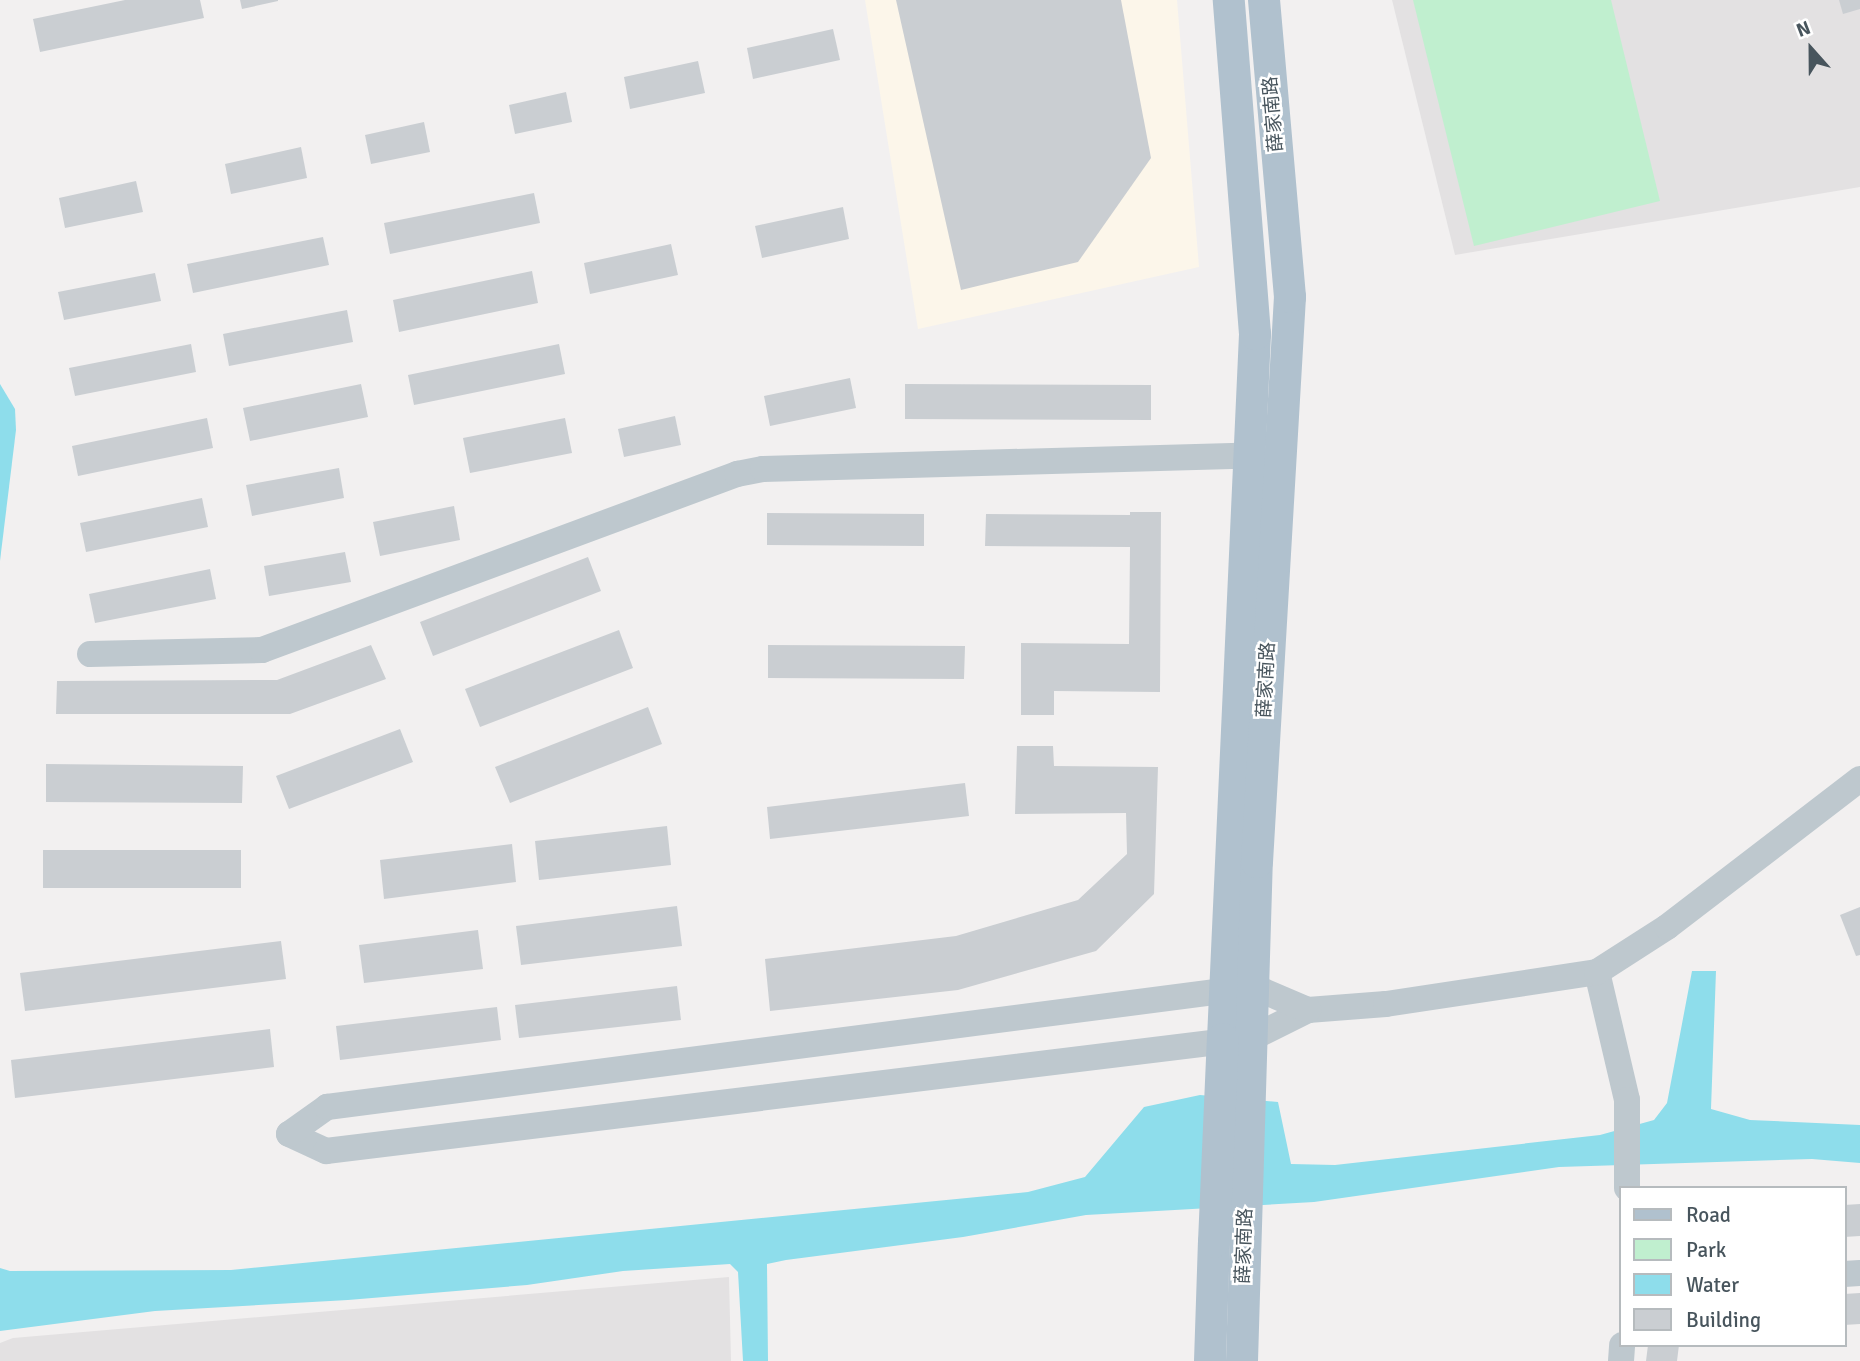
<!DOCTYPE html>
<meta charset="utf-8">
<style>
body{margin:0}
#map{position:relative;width:1860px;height:1361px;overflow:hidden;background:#f2f0f0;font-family:Signika,"Noto Sans SC",sans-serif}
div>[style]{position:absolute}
.commercial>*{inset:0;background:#fcf6ea}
.education>*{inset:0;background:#e3e1e2}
.green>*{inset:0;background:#c0efcf}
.water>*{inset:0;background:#8eddeb}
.building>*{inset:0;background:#caced2}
.minor>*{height:26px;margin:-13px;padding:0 13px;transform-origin:13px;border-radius:13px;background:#bec8ce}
.major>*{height:32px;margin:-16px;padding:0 16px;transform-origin:16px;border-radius:16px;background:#b0c1ce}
.major-bridge>*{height:32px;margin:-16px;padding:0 16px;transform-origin:16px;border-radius:16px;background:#b0c1ce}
span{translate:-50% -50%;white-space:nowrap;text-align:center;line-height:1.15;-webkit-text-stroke:5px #fff;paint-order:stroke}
.street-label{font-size:19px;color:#48555d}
.legend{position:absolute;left:1619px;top:1186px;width:228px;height:161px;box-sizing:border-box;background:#fff;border:2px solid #b6bbbe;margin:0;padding:9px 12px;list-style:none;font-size:21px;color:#48555d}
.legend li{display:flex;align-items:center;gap:14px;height:35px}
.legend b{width:35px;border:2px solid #b6bbbe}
.north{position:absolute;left:1776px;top:14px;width:70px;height:70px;-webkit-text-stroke:5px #fff;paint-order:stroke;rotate:339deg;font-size:19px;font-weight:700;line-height:28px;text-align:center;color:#48555d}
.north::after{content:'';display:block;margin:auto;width:24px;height:32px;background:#48555d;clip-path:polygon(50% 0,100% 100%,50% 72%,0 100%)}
</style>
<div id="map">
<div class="commercial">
<div style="clip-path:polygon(865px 0,1177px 0,1199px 267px,918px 329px)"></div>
</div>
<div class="education">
<div style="clip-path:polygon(1392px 0,1860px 0,1860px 187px,1455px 255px)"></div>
<div style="clip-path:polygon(729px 1277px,731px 1361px,0 1361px,0 1343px,13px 1338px)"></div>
</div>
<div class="green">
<div style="clip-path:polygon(1413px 0,1611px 0,1660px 201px,1474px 246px)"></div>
</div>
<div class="water">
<div style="clip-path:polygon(0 384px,15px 409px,16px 430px,0 561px)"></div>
<div style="clip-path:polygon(1692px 971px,1716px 971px,1711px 1109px,1750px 1120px,1860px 1125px,1860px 1163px,1812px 1159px,1559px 1167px,1314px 1202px,1086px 1215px,963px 1237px,786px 1260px,767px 1264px,768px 1361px,743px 1361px,738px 1272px,730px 1264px,623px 1271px,527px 1285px,348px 1300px,155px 1311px,0 1331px,0 1268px,10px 1271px,231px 1270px,1028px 1192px,1085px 1177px,1144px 1107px,1200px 1095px,1278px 1102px,1291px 1164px,1335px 1165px,1600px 1135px,1654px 1120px,1667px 1103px)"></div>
</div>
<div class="building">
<div style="clip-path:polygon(125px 0,200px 0,204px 18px,40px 52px,33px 19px)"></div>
<div style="clip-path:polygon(240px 0,278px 0,278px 1px,242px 9px)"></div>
<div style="clip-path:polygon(896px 0,1121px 0,1151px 158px,1078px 262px,961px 290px)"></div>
<div style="clip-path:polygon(1839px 0,1860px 0,1860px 9px,1843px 14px)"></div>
<div style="clip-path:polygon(833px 29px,840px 60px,753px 79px,747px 48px)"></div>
<div style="clip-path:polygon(698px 61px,705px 93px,630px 109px,624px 77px)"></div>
<div style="clip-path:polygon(566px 92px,572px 122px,515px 134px,509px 105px)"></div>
<div style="clip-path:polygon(424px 122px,430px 152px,371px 164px,365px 135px)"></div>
<div style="clip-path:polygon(301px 147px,307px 178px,231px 194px,225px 164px)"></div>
<div style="clip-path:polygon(136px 181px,143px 212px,65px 228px,59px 198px)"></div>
<div style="clip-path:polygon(534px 193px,540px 223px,390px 254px,384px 223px)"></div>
<div style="clip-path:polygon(843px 207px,849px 239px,762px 258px,755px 226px)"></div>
<div style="clip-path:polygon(323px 237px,329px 265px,193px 293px,187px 264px)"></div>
<div style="clip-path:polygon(671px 244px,678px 275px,590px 294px,584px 263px)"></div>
<div style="clip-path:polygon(532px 271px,538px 303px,399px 332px,393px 300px)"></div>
<div style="clip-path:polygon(155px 273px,161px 301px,64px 320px,58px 292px)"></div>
<div style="clip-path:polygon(347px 310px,353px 342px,229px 366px,223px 334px)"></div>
<div style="clip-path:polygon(191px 344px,196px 372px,75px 396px,69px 368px)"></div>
<div style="clip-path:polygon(559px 344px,565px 374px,414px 405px,408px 375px)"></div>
<div style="clip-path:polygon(850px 378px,856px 408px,770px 426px,764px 396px)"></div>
<div style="clip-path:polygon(361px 384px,368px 417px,250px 441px,243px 408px)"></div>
<div style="clip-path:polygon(905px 384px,1151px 385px,1151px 420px,905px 419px)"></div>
<div style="clip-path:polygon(675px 416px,681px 445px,624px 457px,618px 429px)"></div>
<div style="clip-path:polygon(207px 418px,213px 448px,78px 476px,72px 446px)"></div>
<div style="clip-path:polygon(565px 418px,572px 453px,470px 473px,463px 438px)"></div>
<div style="clip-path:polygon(339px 468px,344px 498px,252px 516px,246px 485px)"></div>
<div style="clip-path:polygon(202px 498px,208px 527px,86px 552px,80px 523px)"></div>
<div style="clip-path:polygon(454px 506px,460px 540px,380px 556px,373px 522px)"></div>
<div style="clip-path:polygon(1130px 512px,1161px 512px,1160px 692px,1054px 691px,1054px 715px,1021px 715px,1021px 643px,1129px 644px,1130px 547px,985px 546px,986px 514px,1130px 515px)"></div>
<div style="clip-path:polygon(767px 513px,924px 514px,924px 546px,767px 545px)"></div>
<div style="clip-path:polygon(345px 552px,351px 582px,269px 596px,264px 566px)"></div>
<div style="clip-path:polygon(588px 557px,601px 591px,433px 656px,420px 622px)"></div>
<div style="clip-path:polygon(210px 569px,216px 599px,95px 623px,89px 594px)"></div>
<div style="clip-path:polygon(619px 630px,633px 668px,480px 727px,465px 689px)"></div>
<div style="clip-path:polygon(371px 645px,386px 679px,290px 714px,56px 714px,57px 681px,277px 680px)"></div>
<div style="clip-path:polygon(768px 645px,965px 646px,964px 679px,768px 678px)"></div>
<div style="clip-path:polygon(648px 707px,662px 744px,510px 803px,495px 767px)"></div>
<div style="clip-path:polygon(400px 729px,413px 762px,289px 809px,276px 776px)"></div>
<div style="clip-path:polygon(1017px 746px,1053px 746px,1054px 766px,1158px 767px,1154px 894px,1096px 951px,958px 990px,770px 1011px,765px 959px,956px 936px,1078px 900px,1127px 854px,1126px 813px,1015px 814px)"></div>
<div style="clip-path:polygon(46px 764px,243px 766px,242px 803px,46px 802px)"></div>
<div style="clip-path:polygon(965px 783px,969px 816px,770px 839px,767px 807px)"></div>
<div style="clip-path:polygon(667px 826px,671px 865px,539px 880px,535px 841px)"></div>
<div style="clip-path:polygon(512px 844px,516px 882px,384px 899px,380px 860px)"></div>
<div style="clip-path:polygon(43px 850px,241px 850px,241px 888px,43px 888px)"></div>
<div style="clip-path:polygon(677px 906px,682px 946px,521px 965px,516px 926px)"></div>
<div style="clip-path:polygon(1860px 907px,1860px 955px,1856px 956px,1840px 915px)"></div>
<div style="clip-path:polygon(478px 930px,483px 969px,364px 983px,359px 945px)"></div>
<div style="clip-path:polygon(281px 941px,286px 979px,25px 1011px,20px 973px)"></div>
<div style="clip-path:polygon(677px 986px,681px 1020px,519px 1038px,515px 1005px)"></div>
<div style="clip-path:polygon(497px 1007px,501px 1040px,340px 1060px,336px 1026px)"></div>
<div style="clip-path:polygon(270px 1029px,274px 1067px,15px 1098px,11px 1060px)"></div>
<div style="clip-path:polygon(1860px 1204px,1860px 1236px,1844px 1237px,1844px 1205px)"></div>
<div style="clip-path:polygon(1860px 1293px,1860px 1324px,1844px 1325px,1844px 1294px)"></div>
<div style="clip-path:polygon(1648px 1345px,1679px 1345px,1677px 1361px,1646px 1361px)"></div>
</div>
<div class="minor">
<div style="left:90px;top:654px;width:172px;rotate:-1.3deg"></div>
<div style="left:262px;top:650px;width:507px;rotate:-20.33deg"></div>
<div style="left:737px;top:474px;width:26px;rotate:-11deg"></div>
<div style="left:763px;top:469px;width:487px;rotate:-1.6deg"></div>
<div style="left:1597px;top:972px;width:131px;rotate:76.8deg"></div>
<div style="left:1627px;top:1100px;width:88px;rotate:90deg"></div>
<div style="left:289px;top:1134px;width:41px;rotate:24.7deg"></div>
<div style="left:326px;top:1151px;width:933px;rotate:-6.96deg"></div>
<div style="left:1252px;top:1038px;width:63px;rotate:-26.6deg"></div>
<div style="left:1308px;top:1010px;width:78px;rotate:-4.4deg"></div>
<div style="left:1386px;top:1004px;width:213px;rotate:-8.6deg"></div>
<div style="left:1597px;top:972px;width:83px;rotate:-32.7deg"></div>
<div style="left:1667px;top:927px;width:243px;rotate:-37.5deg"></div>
<div style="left:289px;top:1134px;width:47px;rotate:-35.4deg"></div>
<div style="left:327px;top:1107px;width:935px;rotate:-7.38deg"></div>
<div style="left:1254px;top:987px;width:59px;rotate:23.1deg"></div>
<div style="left:1844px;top:1274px;width:16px;rotate:-4deg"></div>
<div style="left:1621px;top:1361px;width:16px;rotate:-86deg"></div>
</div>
<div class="major">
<div style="left:1223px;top:1039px;width:706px;rotate:-87.4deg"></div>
<div style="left:1255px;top:334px;width:335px;rotate:-94.5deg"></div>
<div style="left:1210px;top:1361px;width:119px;rotate:-88.1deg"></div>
<div style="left:1242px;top:1361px;width:499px;rotate:-88.3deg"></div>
<div style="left:1257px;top:862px;width:566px;rotate:-86.66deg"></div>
<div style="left:1290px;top:297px;width:298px;rotate:-95deg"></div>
</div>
<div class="major-bridge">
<div style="left:1214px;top:1242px;width:203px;rotate:-87.5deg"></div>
</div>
<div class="street-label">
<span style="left:1274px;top:114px;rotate:-95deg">薛家南路</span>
<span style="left:1267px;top:680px;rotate:-87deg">薛家南路</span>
<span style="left:1245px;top:1246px;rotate:-88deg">薛家南路</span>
</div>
<ul class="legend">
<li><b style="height:9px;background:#b0c1ce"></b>Road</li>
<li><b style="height:19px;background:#c0efcf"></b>Park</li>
<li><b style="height:19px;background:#8eddeb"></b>Water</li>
<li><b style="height:19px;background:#caced2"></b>Building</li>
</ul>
<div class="north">N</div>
</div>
